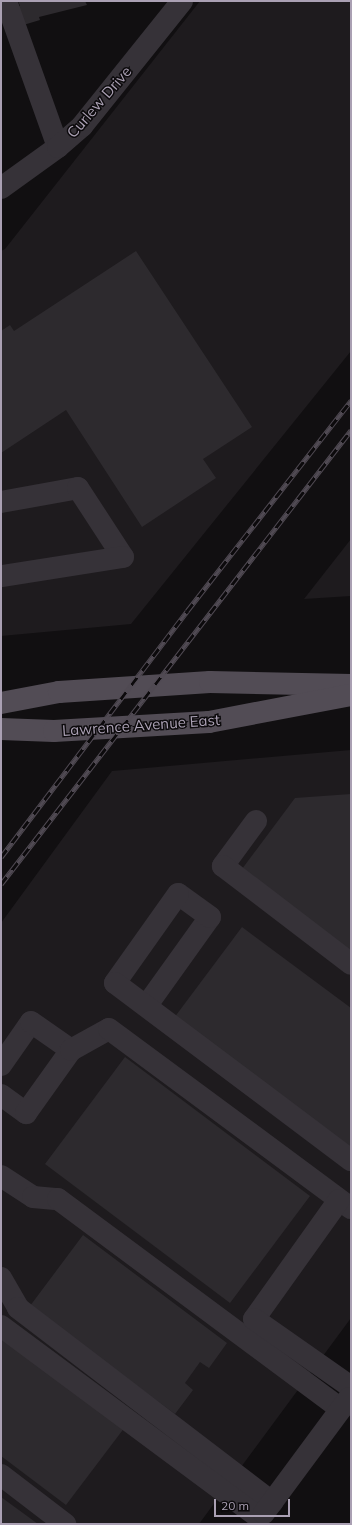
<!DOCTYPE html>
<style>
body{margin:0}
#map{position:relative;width:352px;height:1525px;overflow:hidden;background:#110f11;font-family:Mulish,sans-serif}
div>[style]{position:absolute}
.built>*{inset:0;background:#1e1b1e}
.building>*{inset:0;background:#2d2a2e}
.minor>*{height:22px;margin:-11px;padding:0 11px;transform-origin:11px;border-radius:11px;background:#363238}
.major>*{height:22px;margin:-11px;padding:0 11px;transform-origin:11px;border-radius:11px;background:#524c55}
.rail>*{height:4.5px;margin-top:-2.25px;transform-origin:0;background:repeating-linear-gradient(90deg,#0c0a0c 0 9px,#504a53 0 18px);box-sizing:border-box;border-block:1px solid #504a53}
span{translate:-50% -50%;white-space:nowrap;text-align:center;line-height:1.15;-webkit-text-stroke:3px #0c0a0c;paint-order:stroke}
.street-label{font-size:15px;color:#aaa0b3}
.frame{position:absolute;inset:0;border:2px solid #aaa0b3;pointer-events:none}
.scale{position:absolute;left:214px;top:1499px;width:76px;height:18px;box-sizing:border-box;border:2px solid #aaa0b3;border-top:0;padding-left:5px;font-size:12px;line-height:14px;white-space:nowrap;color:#aaa0b3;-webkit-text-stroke:3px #0c0a0c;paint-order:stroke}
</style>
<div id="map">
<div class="built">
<div style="clip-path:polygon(200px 1px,351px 1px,351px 351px,131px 624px,1px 636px,1px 251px,5px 249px)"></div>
<div style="clip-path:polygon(351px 539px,351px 596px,304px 599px)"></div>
<div style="clip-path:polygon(351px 750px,351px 1318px,199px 1524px,1px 1524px,1px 923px,112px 771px)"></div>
</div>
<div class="building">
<div style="clip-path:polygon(18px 1px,85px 1px,87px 5px,39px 17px,40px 20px,20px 26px,15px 8px,20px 6px)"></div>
<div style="clip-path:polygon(136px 251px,252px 427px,203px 459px,216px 478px,142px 527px,66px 410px,1px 453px,1px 331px,10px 325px,14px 331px)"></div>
<div style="clip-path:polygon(351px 794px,351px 957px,239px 873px,295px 798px)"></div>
<div style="clip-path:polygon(242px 927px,351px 1008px,351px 1150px,174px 1018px)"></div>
<div style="clip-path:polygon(125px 1057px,310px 1196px,230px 1303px,45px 1164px)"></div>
<div style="clip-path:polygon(83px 1235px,227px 1343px,209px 1368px,200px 1362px,185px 1383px,193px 1390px,175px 1414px,30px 1306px)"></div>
<div style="clip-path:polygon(1px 1335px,125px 1427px,66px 1505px,1px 1456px)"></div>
<div style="clip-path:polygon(1px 1497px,38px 1524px,1px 1524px)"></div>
</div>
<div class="minor">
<div style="left:6px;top:1px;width:155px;rotate:70.4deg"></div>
<div style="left:1px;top:188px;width:70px;rotate:-35.7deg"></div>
<div style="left:58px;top:147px;width:32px;rotate:-41deg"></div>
<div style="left:82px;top:126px;width:160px;rotate:-51.3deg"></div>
<div style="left:1px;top:502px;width:78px;rotate:-10.3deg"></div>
<div style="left:78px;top:488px;width:82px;rotate:56.9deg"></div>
<div style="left:123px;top:557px;width:123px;rotate:171.1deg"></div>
<div style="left:256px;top:821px;width:56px;rotate:126.3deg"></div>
<div style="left:223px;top:866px;width:161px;rotate:37.4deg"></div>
<div style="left:147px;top:1005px;width:108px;rotate:-54.4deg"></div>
<div style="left:210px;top:917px;width:39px;rotate:-144deg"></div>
<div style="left:178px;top:894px;width:109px;rotate:125.3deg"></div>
<div style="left:115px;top:983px;width:295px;rotate:36.9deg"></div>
<div style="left:1px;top:1065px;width:52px;rotate:-55.1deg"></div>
<div style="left:31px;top:1022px;width:49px;rotate:35deg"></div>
<div style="left:1px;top:1095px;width:31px;rotate:36deg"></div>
<div style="left:26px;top:1113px;width:77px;rotate:-54.5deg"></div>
<div style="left:71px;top:1050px;width:43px;rotate:-28.9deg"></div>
<div style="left:109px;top:1029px;width:301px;rotate:36.5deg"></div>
<div style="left:1px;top:1176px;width:38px;rotate:33deg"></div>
<div style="left:33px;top:1197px;width:25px;rotate:5deg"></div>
<div style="left:58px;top:1199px;width:352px;rotate:36.6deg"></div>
<div style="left:339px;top:1200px;width:146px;rotate:125.5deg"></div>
<div style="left:254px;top:1319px;width:118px;rotate:35deg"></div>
<div style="left:1px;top:1278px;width:34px;rotate:60deg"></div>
<div style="left:18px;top:1308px;width:320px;rotate:37.4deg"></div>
<div style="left:1px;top:1326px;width:322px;rotate:36.6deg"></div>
<div style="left:1px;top:1475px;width:81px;rotate:37.4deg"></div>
<div style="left:264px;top:1513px;width:143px;rotate:-53.5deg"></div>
</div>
<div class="major">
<div style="left:1px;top:703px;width:59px;rotate:-10.7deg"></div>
<div style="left:59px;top:692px;width:151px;rotate:-3.8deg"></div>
<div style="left:210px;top:682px;width:141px;rotate:1.2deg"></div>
<div style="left:1px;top:729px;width:53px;rotate:2.2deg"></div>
<div style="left:54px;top:731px;width:155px;rotate:-3.3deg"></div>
<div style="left:209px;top:722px;width:145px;rotate:-10.8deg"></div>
</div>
<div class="rail">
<div style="left:1px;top:857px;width:308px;rotate:-52.9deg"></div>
<div style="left:187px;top:611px;width:267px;rotate:-52.1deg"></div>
<div style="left:1px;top:884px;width:573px;rotate:-52.37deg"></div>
</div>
<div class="street-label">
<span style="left:99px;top:102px;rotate:-49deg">Curlew Drive</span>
<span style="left:141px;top:725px;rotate:-4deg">Lawrence Avenue East</span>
</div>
<div class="frame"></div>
<div class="scale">20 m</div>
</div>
